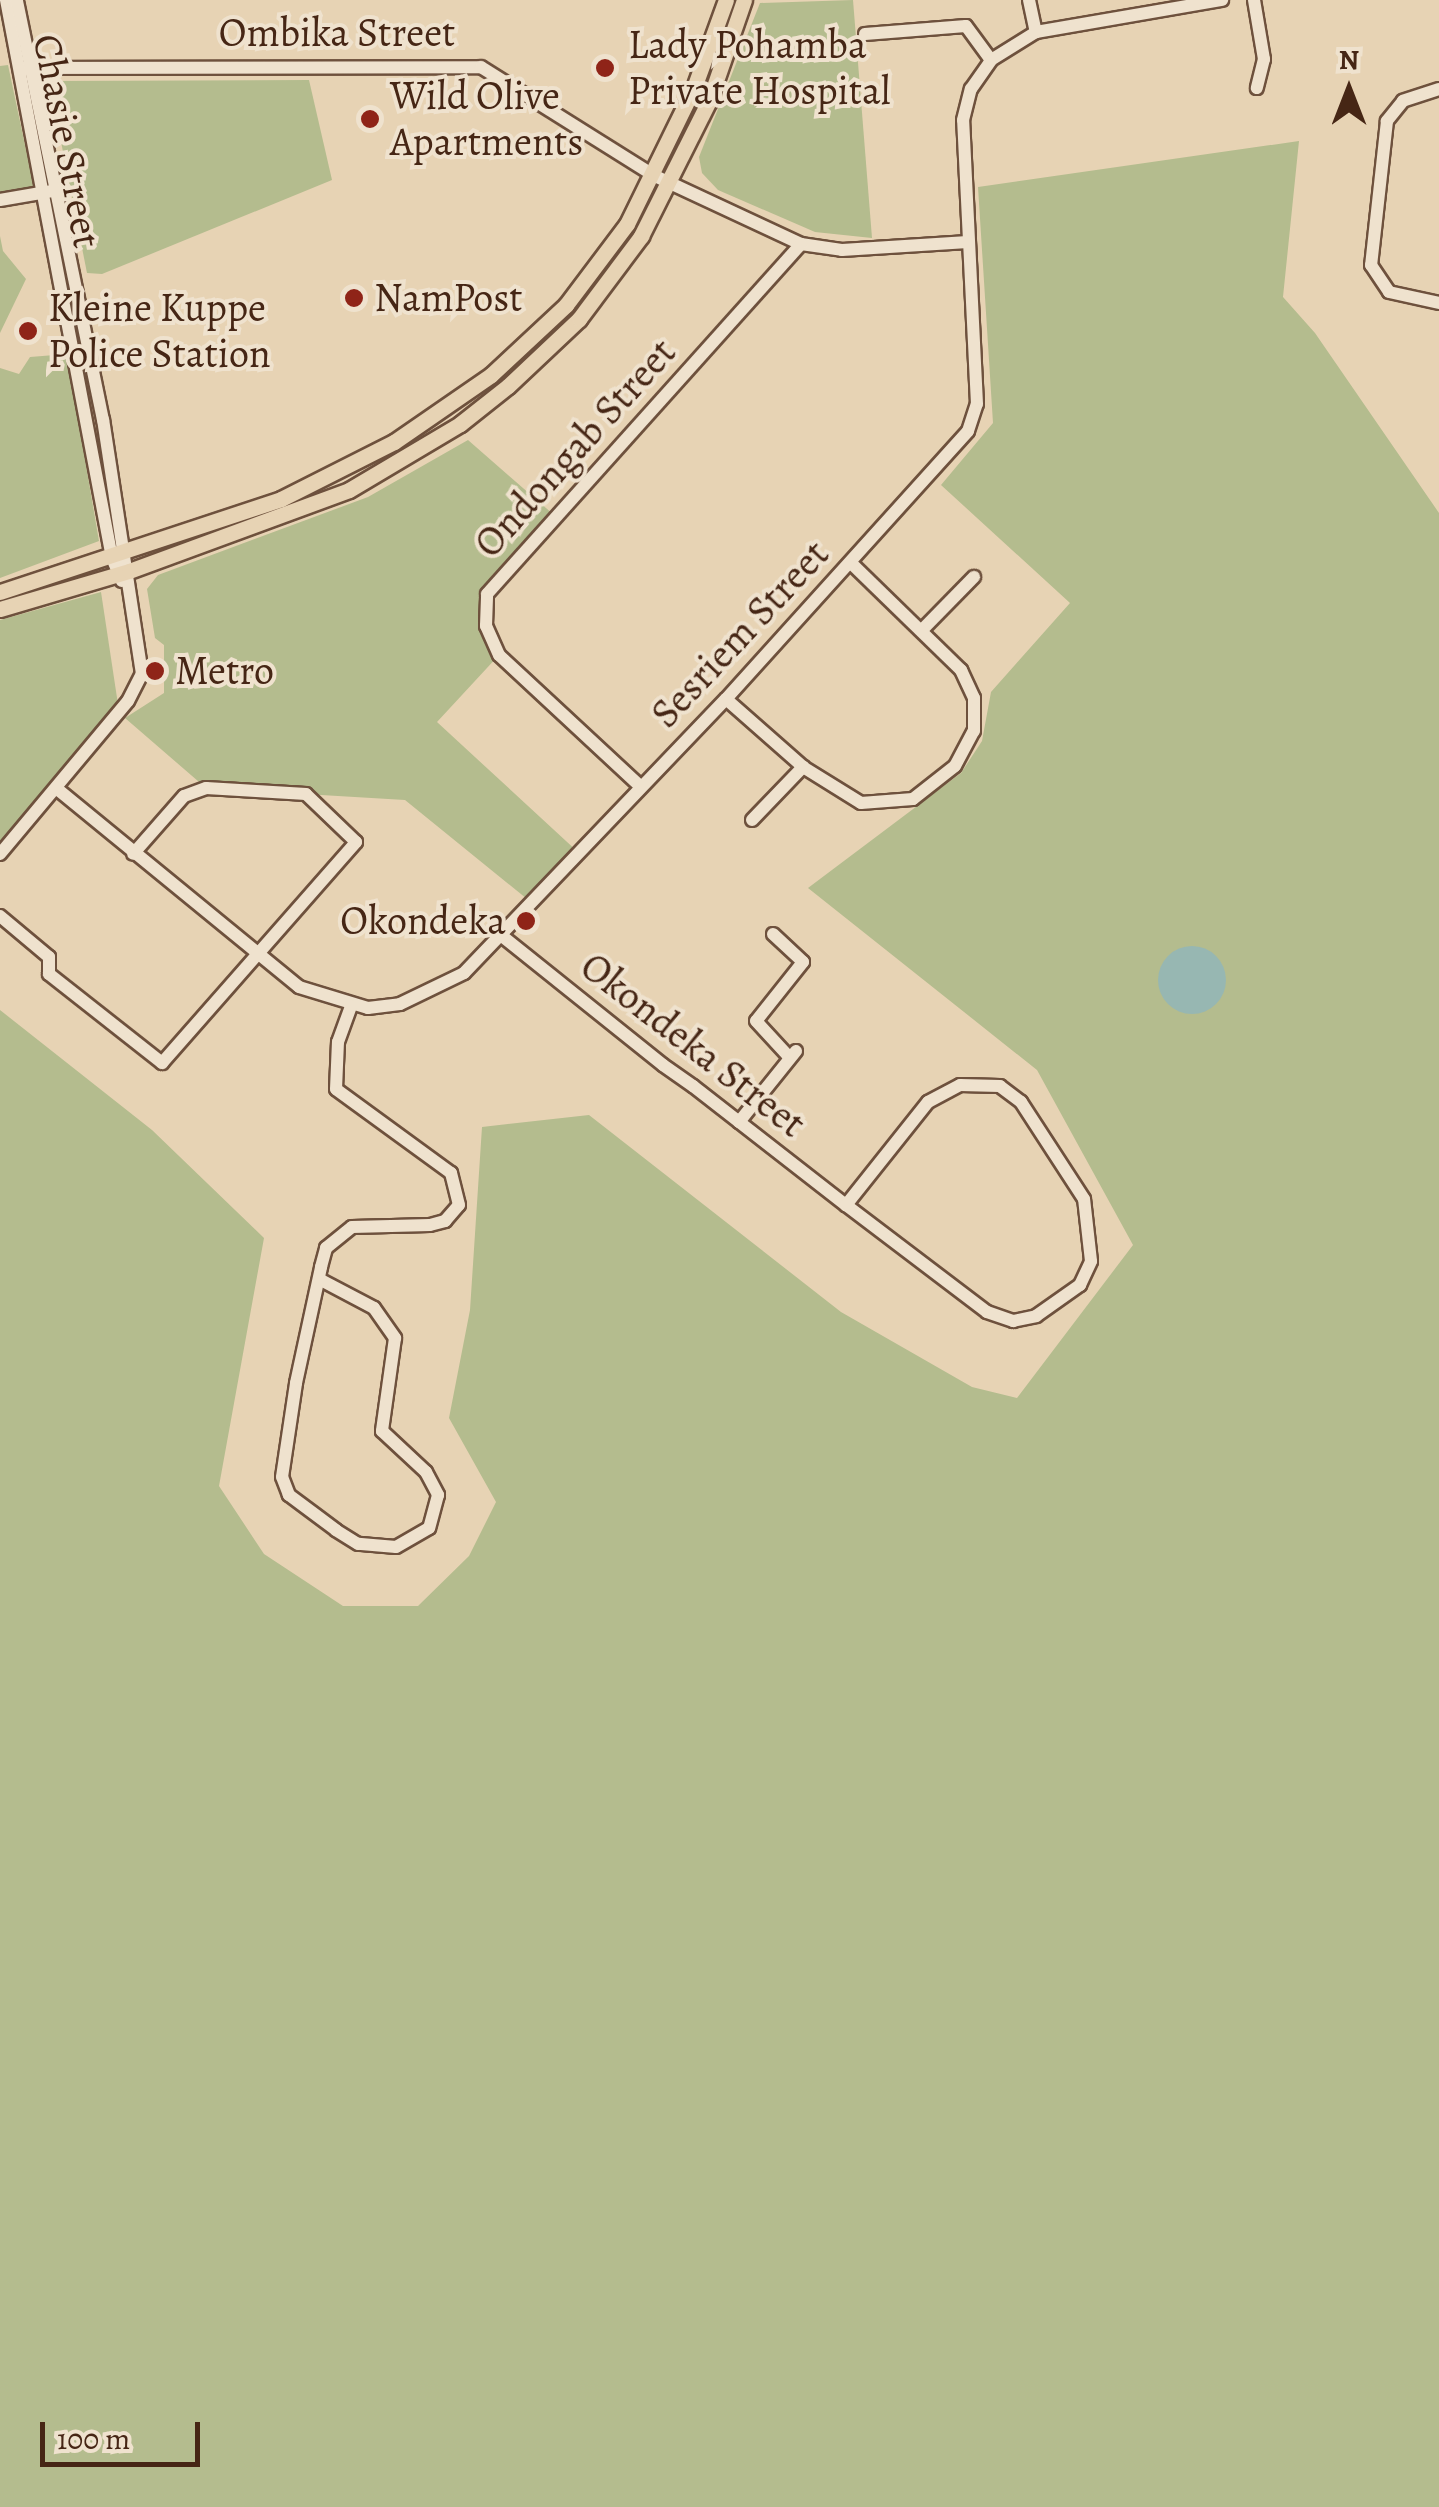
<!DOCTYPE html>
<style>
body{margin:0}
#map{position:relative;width:1439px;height:2507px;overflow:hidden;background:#e7d3b4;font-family:Alegreya,serif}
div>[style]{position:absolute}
.green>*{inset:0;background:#b4bc8e}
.water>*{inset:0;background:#97b7b2}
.round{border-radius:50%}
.roads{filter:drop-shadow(2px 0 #6e513d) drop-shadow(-2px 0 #6e513d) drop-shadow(0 2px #6e513d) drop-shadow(0 -2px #6e513d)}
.minor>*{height:12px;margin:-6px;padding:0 6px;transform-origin:6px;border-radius:6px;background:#efe2ce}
.major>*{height:15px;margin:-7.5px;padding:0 7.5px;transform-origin:7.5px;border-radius:7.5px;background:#e7d3b4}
.dots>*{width:28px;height:28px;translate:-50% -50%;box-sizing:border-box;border:5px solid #efe2ce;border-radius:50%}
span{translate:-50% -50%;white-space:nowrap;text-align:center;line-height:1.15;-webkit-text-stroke:8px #efe2ce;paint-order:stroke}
.street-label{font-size:40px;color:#462615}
.poi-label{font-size:40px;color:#462615}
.left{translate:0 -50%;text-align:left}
.right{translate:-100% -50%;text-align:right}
.north{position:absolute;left:1299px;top:40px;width:100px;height:100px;-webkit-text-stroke:8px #efe2ce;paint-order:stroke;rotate:0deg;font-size:28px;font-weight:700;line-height:40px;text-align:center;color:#462615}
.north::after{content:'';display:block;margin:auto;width:35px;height:45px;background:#462615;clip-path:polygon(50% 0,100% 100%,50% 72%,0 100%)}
.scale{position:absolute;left:40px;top:2422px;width:160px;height:45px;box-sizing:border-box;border:5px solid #462615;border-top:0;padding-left:12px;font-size:30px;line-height:35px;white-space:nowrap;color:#462615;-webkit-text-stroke:8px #efe2ce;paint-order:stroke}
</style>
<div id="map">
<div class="green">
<div style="clip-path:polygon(853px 0,872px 238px,815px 232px,718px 190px,702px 173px,699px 157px,760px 3px)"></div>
<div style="clip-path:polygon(8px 65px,34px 187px,0 192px,0 66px)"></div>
<div style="clip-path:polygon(309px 80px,332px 180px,102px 274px,87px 273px,49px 81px)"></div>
<div style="clip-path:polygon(1299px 141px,1283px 297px,1315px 333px,1439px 513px,1439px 2507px,0 2507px,0 1010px,152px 1130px,264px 1238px,219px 1486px,264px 1554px,343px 1606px,418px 1606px,469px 1556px,496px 1502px,449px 1418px,470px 1310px,482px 1127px,589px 1115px,841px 1312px,972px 1387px,1017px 1398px,1133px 1245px,1037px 1070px,808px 888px,961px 773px,982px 741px,991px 692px,1070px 603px,941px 485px,993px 423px,978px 187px)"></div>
<div style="clip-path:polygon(0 236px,3px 251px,26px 279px,0 333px)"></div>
<div style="clip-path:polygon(67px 354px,99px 541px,0 578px,0 368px,19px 374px,30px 357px)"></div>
<div style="clip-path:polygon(468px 440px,554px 515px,497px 577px,484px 608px,499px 655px,437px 722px,579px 853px,532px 903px,405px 800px,206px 788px,125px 718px,164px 693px,164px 645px,155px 638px,147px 589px,158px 575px,368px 497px)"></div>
<div style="clip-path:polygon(101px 592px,119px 711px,0 853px,0 620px)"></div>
</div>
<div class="water">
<div class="round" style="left:1158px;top:946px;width:68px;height:68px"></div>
</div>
<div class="roads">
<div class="minor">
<div style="left:6px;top:0;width:568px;rotate:79.24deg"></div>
<div style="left:112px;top:558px;width:25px;rotate:67deg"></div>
<div style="left:1029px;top:0;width:33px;rotate:78deg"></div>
<div style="left:1254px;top:0;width:60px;rotate:80.4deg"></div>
<div style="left:1264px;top:59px;width:30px;rotate:104deg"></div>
<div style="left:865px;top:34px;width:101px;rotate:-4.5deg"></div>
<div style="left:966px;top:26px;width:42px;rotate:53.7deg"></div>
<div style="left:20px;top:68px;width:461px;rotate:-0.1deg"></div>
<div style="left:481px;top:67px;width:205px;rotate:32.1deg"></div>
<div style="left:655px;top:176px;width:161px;rotate:25deg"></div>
<div style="left:801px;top:244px;width:41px;rotate:8.3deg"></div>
<div style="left:842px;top:250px;width:126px;rotate:-3.6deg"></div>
<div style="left:1439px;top:89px;width:38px;rotate:162deg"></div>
<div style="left:1403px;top:101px;width:26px;rotate:129deg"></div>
<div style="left:1387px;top:121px;width:145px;rotate:96.3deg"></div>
<div style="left:1371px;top:265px;width:32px;rotate:56deg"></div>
<div style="left:1389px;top:292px;width:51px;rotate:12.4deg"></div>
<div style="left:0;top:200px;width:53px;rotate:-9.8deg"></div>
<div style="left:923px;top:629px;width:73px;rotate:-45.6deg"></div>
<div style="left:726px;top:699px;width:103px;rotate:41.4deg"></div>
<div style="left:803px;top:767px;width:68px;rotate:31.8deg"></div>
<div style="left:861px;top:803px;width:52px;rotate:-4.4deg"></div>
<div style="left:913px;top:799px;width:53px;rotate:-38.2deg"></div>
<div style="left:955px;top:766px;width:40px;rotate:-62deg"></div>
<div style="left:974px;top:731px;width:33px;rotate:-90deg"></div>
<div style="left:974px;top:698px;width:31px;rotate:-115deg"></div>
<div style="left:961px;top:670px;width:153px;rotate:-135.8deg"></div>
<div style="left:640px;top:786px;width:192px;rotate:-137.1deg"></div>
<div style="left:499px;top:655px;width:32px;rotate:-114deg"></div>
<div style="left:486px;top:626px;width:32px;rotate:-88deg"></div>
<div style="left:487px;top:594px;width:470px;rotate:-48.1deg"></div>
<div style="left:56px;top:788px;width:314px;rotate:39.3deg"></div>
<div style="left:299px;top:987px;width:72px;rotate:16.9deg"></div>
<div style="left:368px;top:1008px;width:32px;rotate:-7deg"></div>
<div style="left:400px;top:1004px;width:71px;rotate:-25.8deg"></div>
<div style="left:464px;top:973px;width:379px;rotate:-46.3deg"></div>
<div style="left:726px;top:699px;width:361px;rotate:-47.9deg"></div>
<div style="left:968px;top:431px;width:28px;rotate:-72deg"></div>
<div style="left:977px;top:404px;width:284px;rotate:-92.8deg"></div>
<div style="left:963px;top:120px;width:32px;rotate:-76deg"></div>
<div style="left:971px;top:89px;width:35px;rotate:-55deg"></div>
<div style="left:991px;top:60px;width:53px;rotate:-31.9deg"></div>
<div style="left:1036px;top:32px;width:189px;rotate:-9.8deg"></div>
<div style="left:752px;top:820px;width:74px;rotate:-46.1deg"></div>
<div style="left:0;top:854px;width:199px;rotate:-50.1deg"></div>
<div style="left:128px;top:701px;width:30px;rotate:-63deg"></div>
<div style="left:142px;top:674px;width:257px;rotate:-98.7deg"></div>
<div style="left:103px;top:420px;width:429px;rotate:-101.6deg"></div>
<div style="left:0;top:916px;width:64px;rotate:39.9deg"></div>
<div style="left:49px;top:957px;width:17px;rotate:90deg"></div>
<div style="left:49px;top:974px;width:144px;rotate:38.2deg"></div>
<div style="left:162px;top:1063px;width:294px;rotate:-48.7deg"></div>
<div style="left:356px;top:842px;width:69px;rotate:-136.2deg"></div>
<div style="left:306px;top:794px;width:100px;rotate:-176.6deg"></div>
<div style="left:206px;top:788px;width:23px;rotate:160deg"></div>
<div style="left:184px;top:796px;width:77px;rotate:131.3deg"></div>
<div style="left:773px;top:934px;width:41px;rotate:43deg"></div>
<div style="left:803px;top:962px;width:75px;rotate:128.5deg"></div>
<div style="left:756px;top:1021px;width:50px;rotate:47.4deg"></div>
<div style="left:502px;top:936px;width:206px;rotate:38.7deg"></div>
<div style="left:663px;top:1065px;width:37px;rotate:35deg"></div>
<div style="left:693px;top:1086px;width:194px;rotate:37.9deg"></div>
<div style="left:846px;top:1205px;width:177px;rotate:37.2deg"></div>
<div style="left:987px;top:1312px;width:28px;rotate:19deg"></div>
<div style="left:1013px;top:1321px;width:24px;rotate:-12deg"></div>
<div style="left:1036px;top:1316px;width:54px;rotate:-35.2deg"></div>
<div style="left:1080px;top:1285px;width:26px;rotate:-65deg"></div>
<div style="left:1091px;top:1261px;width:62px;rotate:-96.4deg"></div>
<div style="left:1084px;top:1199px;width:116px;rotate:-123deg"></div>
<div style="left:1021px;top:1102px;width:26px;rotate:-143deg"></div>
<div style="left:1000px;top:1086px;width:40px;rotate:-178.6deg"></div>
<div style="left:960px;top:1085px;width:36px;rotate:152deg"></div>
<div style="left:928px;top:1102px;width:132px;rotate:128.5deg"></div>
<div style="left:739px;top:1122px;width:91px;rotate:-51.2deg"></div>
<div style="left:319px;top:1279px;width:62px;rotate:27.8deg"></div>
<div style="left:374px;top:1308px;width:37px;rotate:55deg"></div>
<div style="left:395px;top:1338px;width:94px;rotate:98deg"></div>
<div style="left:382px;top:1431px;width:60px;rotate:43deg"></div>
<div style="left:426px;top:1472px;width:26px;rotate:62deg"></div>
<div style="left:438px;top:1495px;width:34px;rotate:105deg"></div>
<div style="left:429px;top:1528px;width:38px;rotate:150deg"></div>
<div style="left:396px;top:1547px;width:38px;rotate:-175deg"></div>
<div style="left:358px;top:1544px;width:26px;rotate:-148deg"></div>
<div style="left:336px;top:1530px;width:59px;rotate:-143.3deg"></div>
<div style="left:289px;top:1495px;width:19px;rotate:-111deg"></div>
<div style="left:282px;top:1477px;width:95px;rotate:-81.5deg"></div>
<div style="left:296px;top:1383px;width:119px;rotate:-77.8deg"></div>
<div style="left:321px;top:1267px;width:20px;rotate:-75deg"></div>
<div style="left:326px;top:1248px;width:33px;rotate:-39deg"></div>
<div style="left:352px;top:1227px;width:78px;rotate:-1.5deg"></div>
<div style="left:430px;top:1225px;width:16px;rotate:-15deg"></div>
<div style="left:445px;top:1221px;width:21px;rotate:-49deg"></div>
<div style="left:459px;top:1205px;width:33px;rotate:-104deg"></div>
<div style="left:451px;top:1173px;width:142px;rotate:-143.9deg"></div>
<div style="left:336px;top:1089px;width:47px;rotate:-87.6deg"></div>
<div style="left:338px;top:1042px;width:38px;rotate:-70deg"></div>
</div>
<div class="major">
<div style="left:0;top:592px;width:296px;rotate:-18.3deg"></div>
<div style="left:281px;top:499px;width:127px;rotate:-26.8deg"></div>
<div style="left:394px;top:442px;width:118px;rotate:-34.6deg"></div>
<div style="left:491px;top:375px;width:103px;rotate:-43deg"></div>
<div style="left:566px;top:305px;width:101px;rotate:-53deg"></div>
<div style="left:627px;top:224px;width:155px;rotate:-63.9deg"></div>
<div style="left:695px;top:85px;width:90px;rotate:-70deg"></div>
<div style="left:0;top:609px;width:134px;rotate:-16.4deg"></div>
<div style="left:129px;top:571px;width:234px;rotate:-20.2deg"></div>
<div style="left:349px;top:490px;width:129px;rotate:-30.7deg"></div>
<div style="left:460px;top:424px;width:61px;rotate:-38.4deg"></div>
<div style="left:508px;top:386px;width:98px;rotate:-43.3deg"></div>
<div style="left:579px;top:319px;width:104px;rotate:-53.2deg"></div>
<div style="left:641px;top:236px;width:151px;rotate:-63.3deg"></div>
<div style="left:709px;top:101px;width:107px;rotate:-70.9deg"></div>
</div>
</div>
<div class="dots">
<div style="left:605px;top:68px;background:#8f2418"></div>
<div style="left:370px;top:119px;background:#8f2418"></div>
<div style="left:354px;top:298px;background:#8f2418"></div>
<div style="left:28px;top:331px;background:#8f2418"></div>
<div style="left:155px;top:671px;background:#8f2418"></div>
<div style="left:526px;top:921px;background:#8f2418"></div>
</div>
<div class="street-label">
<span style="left:337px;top:33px">Ombika Street</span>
<span style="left:67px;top:141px;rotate:79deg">Chasie Street</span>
<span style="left:575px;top:448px;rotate:-48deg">Ondongab Street</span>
<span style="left:740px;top:634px;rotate:-47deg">Sesriem Street</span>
<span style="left:693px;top:1045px;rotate:38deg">Okondeka Street</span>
</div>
<div class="poi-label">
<span class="left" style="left:628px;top:68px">Lady Pohamba<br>Private Hospital</span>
<span class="left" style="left:390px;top:119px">Wild Olive<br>Apartments</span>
<span class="left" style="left:374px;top:298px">NamPost</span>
<span class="left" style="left:48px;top:331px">Kleine Kuppe<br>Police Station</span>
<span class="left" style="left:175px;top:671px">Metro</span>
<span class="right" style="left:506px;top:921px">Okondeka</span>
</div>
<div class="north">N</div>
<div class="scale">100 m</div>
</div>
